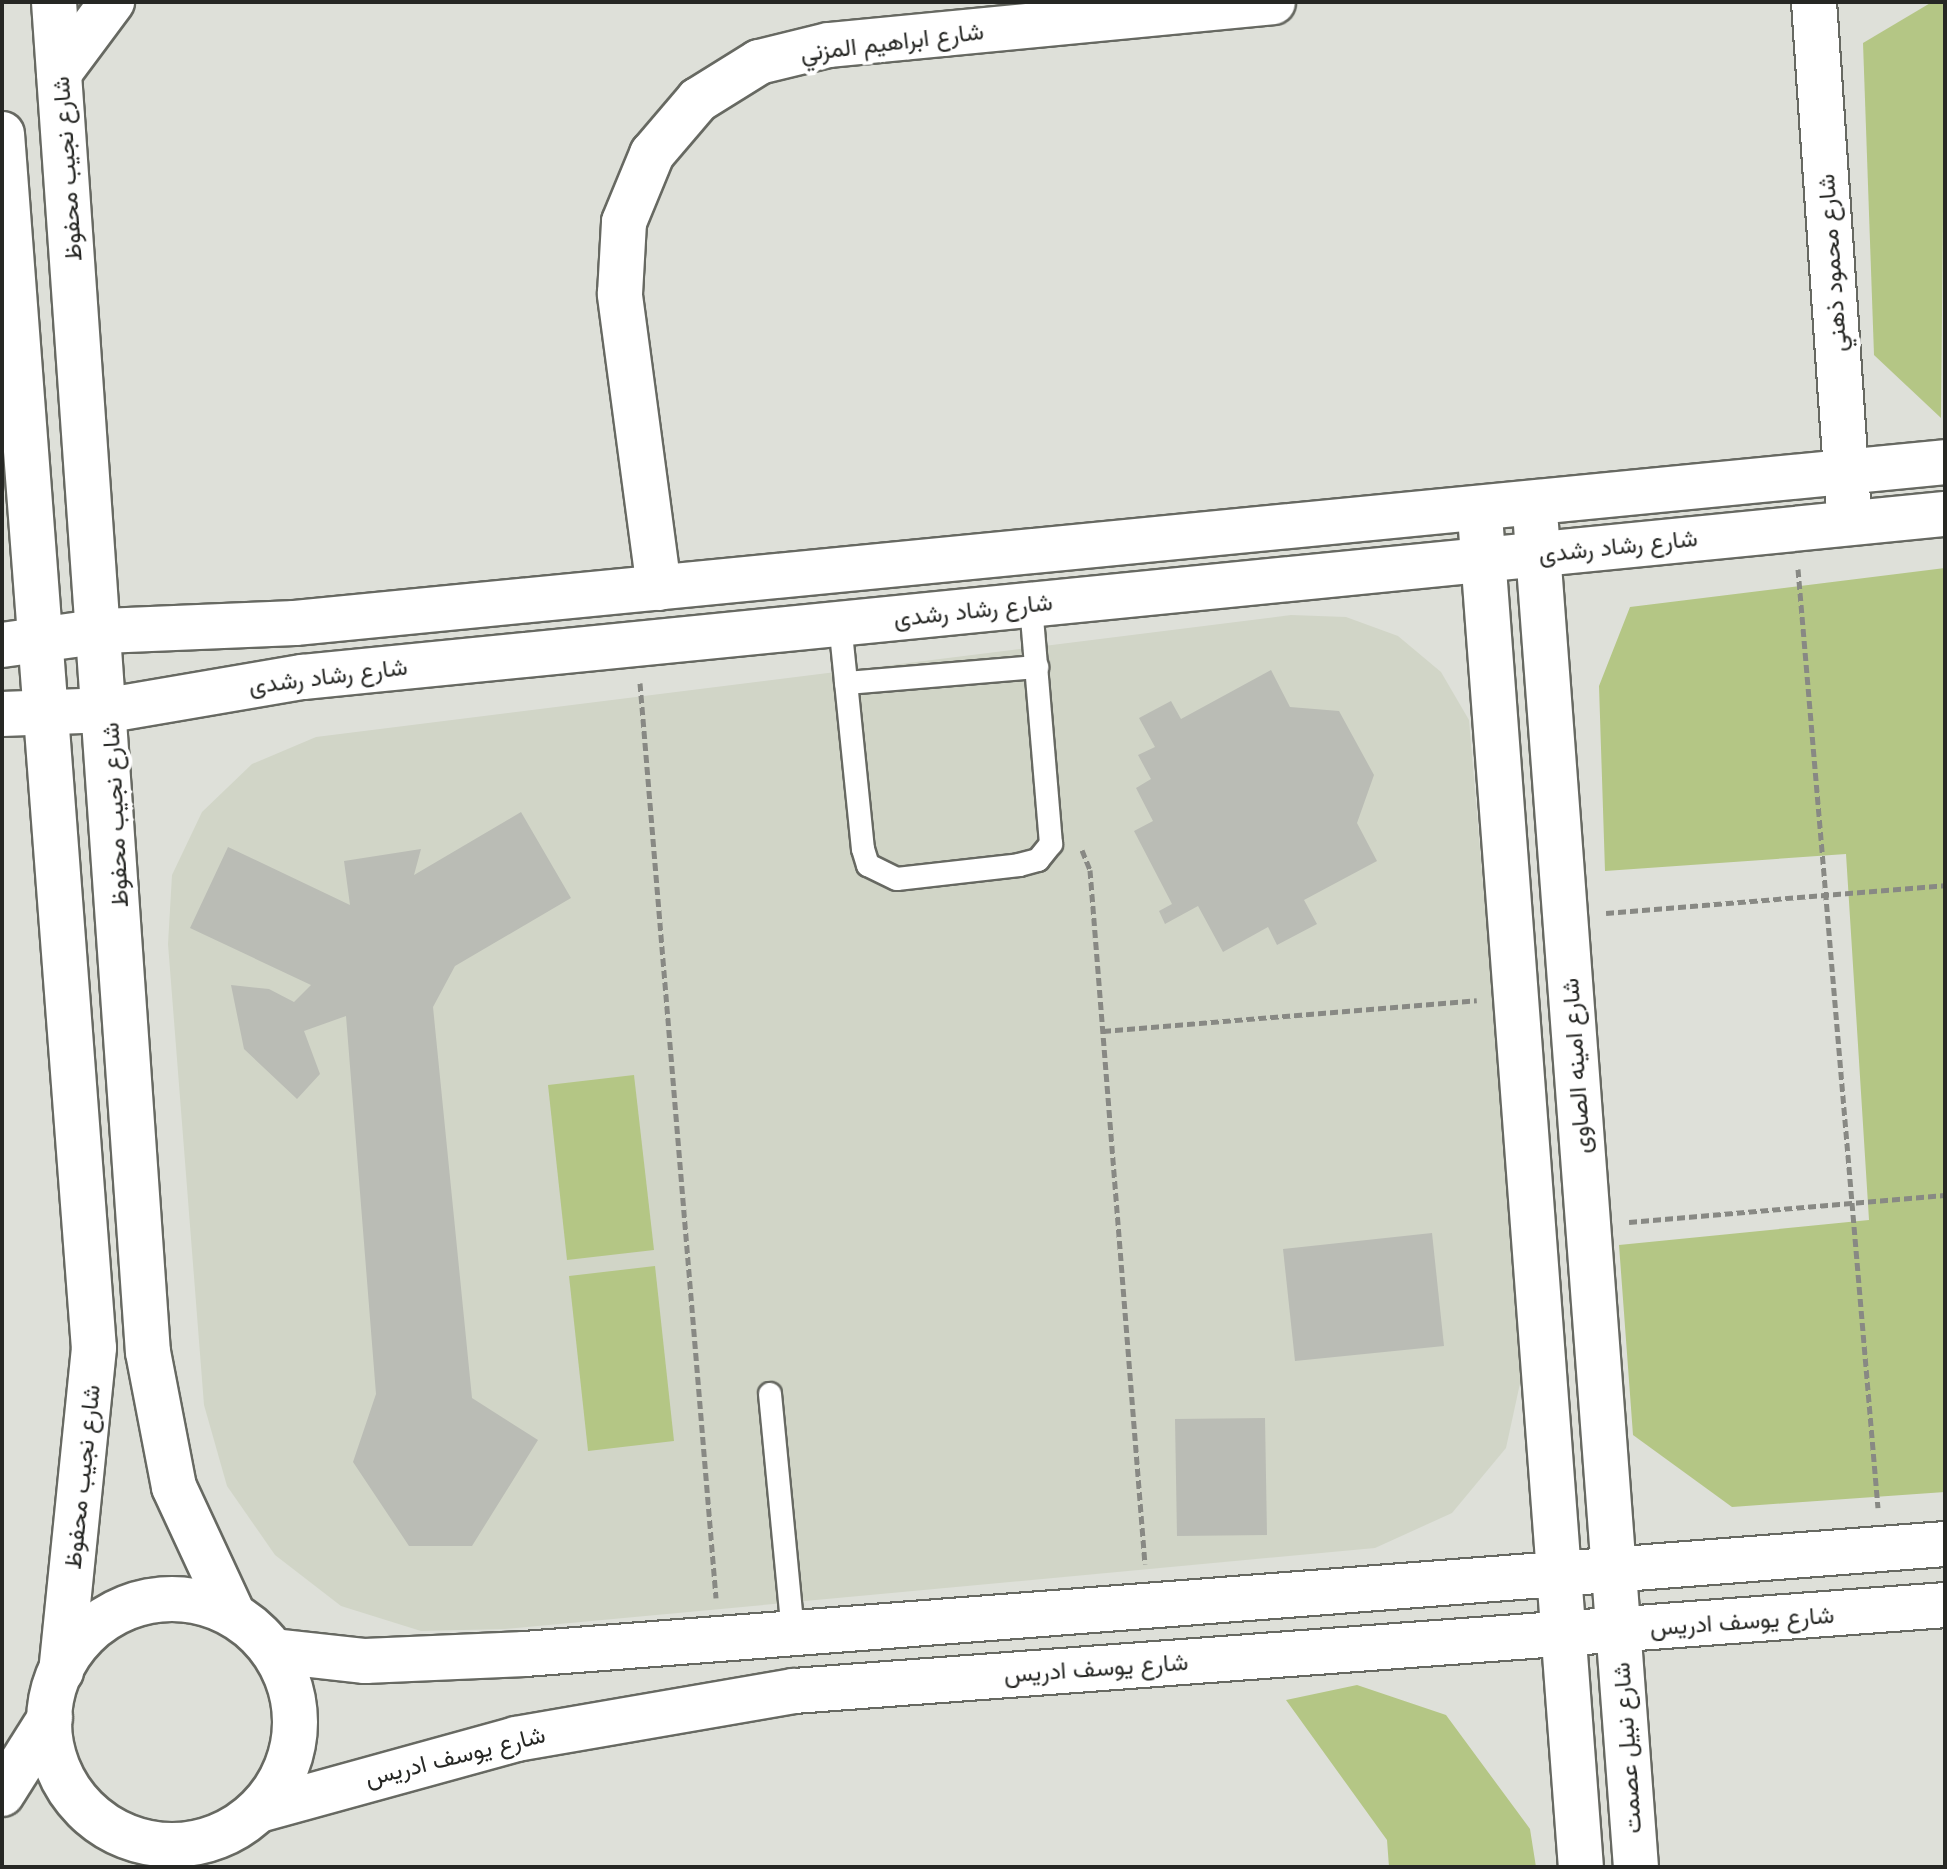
<!DOCTYPE html>
<meta charset="utf-8">
<style>
body{margin:0}
#map{position:relative;width:1947px;height:1869px;overflow:hidden;background:#dee0d9;font-family:Helvetica,Vazirmatn,sans-serif}
div>[style]{position:absolute}
.built>*{inset:0;background:#d1d5c7}
.green>*{inset:0;background:#b4c685}
.building>*{inset:0;background:#babcb5}
.path>*{height:5px;margin-top:-2.5px;transform-origin:0;background:repeating-linear-gradient(90deg,#888984 0 8px,transparent 0 12px)}
.roads{filter:drop-shadow(2px 0 #676962) drop-shadow(-2px 0 #676962) drop-shadow(0 2px #676962) drop-shadow(0 -2px #676962)}
.service>*{height:22px;margin:-11px;padding:0 11px;transform-origin:11px;border-radius:11px;background:#fff}
.minor>*{height:44px;margin:-22px;padding:0 22px;transform-origin:22px;border-radius:22px;background:#fff}
.minor>.ring{margin:-22px;padding:0;box-sizing:content-box;background:none;border:44px solid #fff;border-radius:50%}
span{translate:-50% -50%;white-space:nowrap;text-align:center;line-height:1.15;-webkit-text-stroke:8px #fff;paint-order:stroke}
.street-label{font-size:24px;color:#262724}
.frame{position:absolute;inset:0;border:4px solid #262724;pointer-events:none}
</style>
<div id="map">
<div class="built">
<div style="clip-path:polygon(1291px 615px,1346px 617px,1398px 636px,1441px 672px,1469px 720px,1524px 1365px,1506px 1448px,1452px 1513px,1375px 1548px,505px 1629px,421px 1631px,341px 1606px,275px 1555px,227px 1486px,204px 1405px,168px 944px,172px 875px,202px 812px,252px 764px,316px 737px)"></div>
</div>
<div class="green">
<div style="clip-path:polygon(1932px 2px,1945px 2px,1941px 418px,1874px 355px,1863px 43px)"></div>
<div style="clip-path:polygon(1945px 568px,1945px 1492px,1732px 1507px,1633px 1435px,1619px 1245px,1869px 1220px,1846px 854px,1605px 871px,1599px 686px,1630px 607px)"></div>
<div style="clip-path:polygon(634px 1075px,654px 1250px,567px 1260px,548px 1085px)"></div>
<div style="clip-path:polygon(655px 1266px,674px 1441px,588px 1451px,569px 1276px)"></div>
<div style="clip-path:polygon(1357px 1685px,1446px 1715px,1530px 1829px,1536px 1867px,1389px 1867px,1387px 1840px,1286px 1700px)"></div>
</div>
<div class="building">
<div style="clip-path:polygon(1271px 670px,1290px 707px,1339px 711px,1374px 775px,1357px 823px,1377px 861px,1304px 900px,1317px 924px,1277px 945px,1268px 927px,1223px 952px,1198px 906px,1165px 924px,1159px 911px,1172px 904px,1134px 831px,1153px 821px,1136px 788px,1151px 779px,1138px 755px,1155px 747px,1139px 718px,1171px 701px,1181px 719px)"></div>
<div style="clip-path:polygon(521px 812px,571px 898px,455px 966px,433px 1007px,472px 1398px,538px 1440px,472px 1546px,409px 1546px,353px 1462px,376px 1394px,346px 1016px,304px 1031px,320px 1074px,297px 1099px,244px 1049px,231px 985px,269px 989px,294px 1002px,311px 985px,190px 928px,228px 847px,350px 905px,344px 861px,421px 849px,414px 875px)"></div>
<div style="clip-path:polygon(1432px 1233px,1444px 1346px,1295px 1361px,1283px 1249px)"></div>
<div style="clip-path:polygon(1265px 1418px,1267px 1535px,1177px 1536px,1175px 1419px)"></div>
</div>
<div class="path">
<div style="left:1798px;top:569px;width:942px;rotate:85.13deg"></div>
<div style="left:640px;top:683px;width:918px;rotate:85.25deg"></div>
<div style="left:1082px;top:850px;width:22px;rotate:68deg"></div>
<div style="left:1090px;top:870px;width:696px;rotate:85.47deg"></div>
<div style="left:1606px;top:913px;width:340px;rotate:-4.7deg"></div>
<div style="left:1103px;top:1031px;width:375px;rotate:-4.7deg"></div>
<div style="left:1629px;top:1222px;width:317px;rotate:-4.9deg"></div>
</div>
<div class="roads">
<div class="service">
<div style="left:840px;top:623px;width:227px;rotate:84.2deg"></div>
<div style="left:863px;top:849px;width:17px;rotate:73deg"></div>
<div style="left:868px;top:865px;width:32px;rotate:26deg"></div>
<div style="left:897px;top:879px;width:123px;rotate:-6.5deg"></div>
<div style="left:1019px;top:865px;width:20px;rotate:-15deg"></div>
<div style="left:1038px;top:860px;width:21px;rotate:-51deg"></div>
<div style="left:1051px;top:844px;width:241px;rotate:-94.8deg"></div>
<div style="left:846px;top:683px;width:192px;rotate:-4.8deg"></div>
<div style="left:770px;top:1394px;width:240px;rotate:84.5deg"></div>
</div>
<div class="minor">
<div style="left:54px;top:2px;width:1353px;rotate:86.02deg"></div>
<div style="left:148px;top:1352px;width:137px;rotate:79.1deg"></div>
<div style="left:174px;top:1487px;width:140px;rotate:65.1deg"></div>
<div style="left:1814px;top:2px;width:500px;rotate:86.1deg"></div>
<div style="left:59px;top:73px;width:89px;rotate:-53.3deg"></div>
<div style="left:2px;top:134px;width:1217px;rotate:85.67deg"></div>
<div style="left:94px;top:1348px;width:325px;rotate:95.8deg"></div>
<div style="left:1536px;top:525px;width:1346px;rotate:85.74deg"></div>
<div style="left:1481px;top:529px;width:1342px;rotate:85.73deg"></div>
<div style="left:659px;top:588px;width:297px;rotate:-97.6deg"></div>
<div style="left:620px;top:294px;width:72px;rotate:-86.8deg"></div>
<div style="left:624px;top:222px;width:74px;rotate:-67.6deg"></div>
<div style="left:652px;top:154px;width:71px;rotate:-49.6deg"></div>
<div style="left:698px;top:100px;width:72px;rotate:-31.9deg"></div>
<div style="left:759px;top:62px;width:72px;rotate:-13.7deg"></div>
<div style="left:829px;top:45px;width:446px;rotate:-5.5deg"></div>
<div style="left:2px;top:645px;width:102px;rotate:-7.9deg"></div>
<div style="left:103px;top:631px;width:192px;rotate:-2.4deg"></div>
<div style="left:295px;top:623px;width:1658px;rotate:-5.57deg"></div>
<div style="left:2px;top:714px;width:107px;rotate:-2.1deg"></div>
<div style="left:109px;top:710px;width:197px;rotate:-9.7deg"></div>
<div style="left:303px;top:677px;width:1650px;rotate:-5.67deg"></div>
<div class="ring" style="left:49px;top:1599px;width:202px;height:202px"></div>
<div style="left:274px;top:1651px;width:92px;rotate:6.3deg"></div>
<div style="left:365px;top:1661px;width:160px;rotate:-2.5deg"></div>
<div style="left:525px;top:1654px;width:1424px;rotate:-4.43deg"></div>
<div style="left:2px;top:1794px;width:90px;rotate:-57.7deg"></div>
<div style="left:259px;top:1810px;width:267px;rotate:-15.4deg"></div>
<div style="left:516px;top:1739px;width:282px;rotate:-9.8deg"></div>
<div style="left:794px;top:1691px;width:1154px;rotate:-4.27deg"></div>
</div>
</div>
<div class="street-label">
<span style="left:892px;top:42px;rotate:-7deg">شارع ابراهيم المزني</span>
<span style="left:67px;top:169px;rotate:-94deg">شارع نجيب محفوظ</span>
<span style="left:1832px;top:263px;rotate:-94deg">شارع محمود ذهني</span>
<span style="left:1618px;top:546px;rotate:-6deg">شارع رشاد رشدى</span>
<span style="left:973px;top:610px;rotate:-6deg">شارع رشاد رشدى</span>
<span style="left:328px;top:676px;rotate:-7deg">شارع رشاد رشدى</span>
<span style="left:115px;top:815px;rotate:-93deg">شارع نجيب محفوظ</span>
<span style="left:1576px;top:1066px;rotate:-94deg">شارع امينه الصاوى</span>
<span style="left:82px;top:1477px;rotate:-84deg">شارع نجيب محفوظ</span>
<span style="left:1742px;top:1621px;rotate:-4deg">شارع يوسف ادريس</span>
<span style="left:1096px;top:1668px;rotate:-4deg">شارع يوسف ادريس</span>
<span style="left:1627px;top:1748px;rotate:-94deg">شارع نبيل عصمت</span>
<span style="left:455px;top:1756px;rotate:-14deg">شارع يوسف ادريس</span>
</div>
<div class="frame"></div>
</div>
